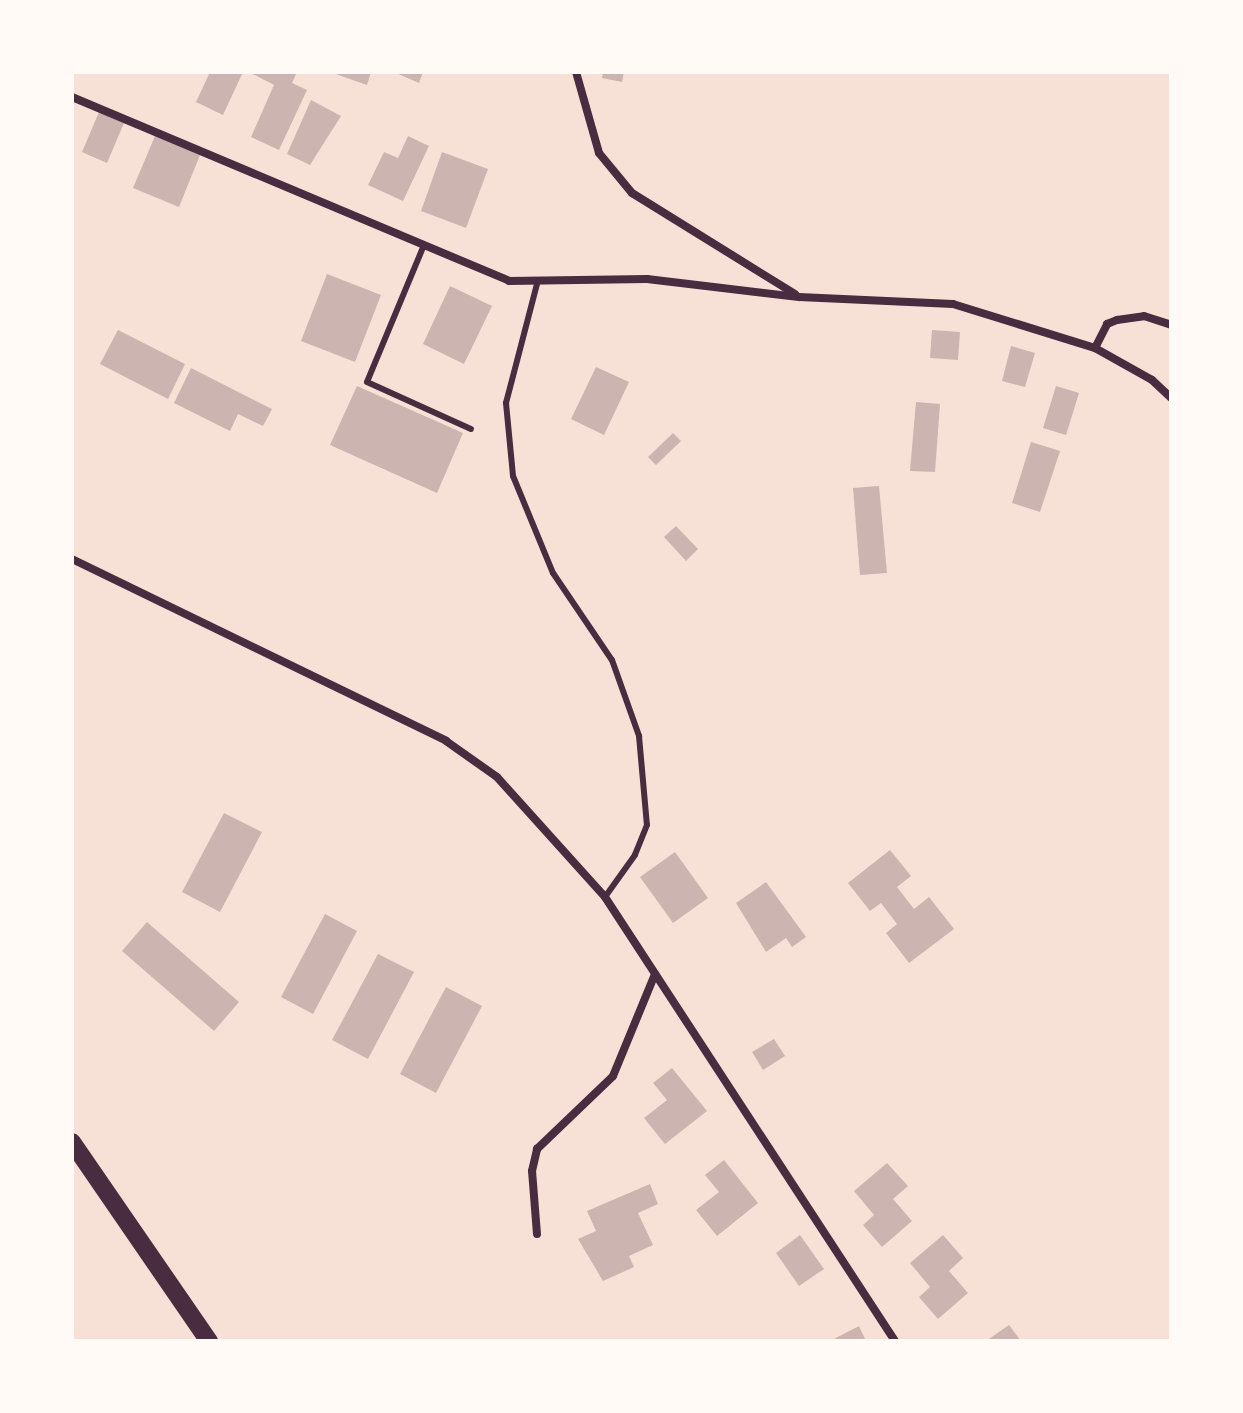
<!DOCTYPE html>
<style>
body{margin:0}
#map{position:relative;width:1243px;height:1413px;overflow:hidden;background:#f7e1d7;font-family:"Exo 2",sans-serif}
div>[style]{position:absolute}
.building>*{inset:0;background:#ccb4b1}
.service>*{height:6px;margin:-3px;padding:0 3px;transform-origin:3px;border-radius:3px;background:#4a2c40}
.minor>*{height:8px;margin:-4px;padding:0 4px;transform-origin:4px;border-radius:4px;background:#4a2c40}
.primary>*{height:18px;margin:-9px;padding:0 9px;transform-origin:9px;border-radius:9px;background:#4a2c40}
span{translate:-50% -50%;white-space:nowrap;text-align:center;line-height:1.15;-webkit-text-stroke:6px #fffaf5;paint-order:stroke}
.frame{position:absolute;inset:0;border:74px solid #fffaf5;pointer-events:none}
</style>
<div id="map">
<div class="building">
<div style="clip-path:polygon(210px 72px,243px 72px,223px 115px,196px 102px)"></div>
<div style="clip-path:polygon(249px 72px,297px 72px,292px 83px,307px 90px,279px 150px,251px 137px,274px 85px)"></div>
<div style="clip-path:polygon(330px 72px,371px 72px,367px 85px)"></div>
<div style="clip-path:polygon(394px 72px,423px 72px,419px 83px)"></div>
<div style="clip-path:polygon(603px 72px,624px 72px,622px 82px,602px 78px)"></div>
<div style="clip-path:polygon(311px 100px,341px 116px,310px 165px,287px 154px)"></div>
<div style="clip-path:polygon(99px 112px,124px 123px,107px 163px,82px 152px)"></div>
<div style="clip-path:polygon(155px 136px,200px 155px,179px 207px,133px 188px)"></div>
<div style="clip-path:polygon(408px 136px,429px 146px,403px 201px,368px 185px,384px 152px,398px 158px)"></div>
<div style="clip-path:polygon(442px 152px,488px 169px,466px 228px,421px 211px)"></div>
<div style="clip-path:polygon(327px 274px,381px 295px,355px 362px,301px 341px)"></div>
<div style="clip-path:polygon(450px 286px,492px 306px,464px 364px,423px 344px)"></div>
<div style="clip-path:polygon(118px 330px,185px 364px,168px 399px,100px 364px)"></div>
<div style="clip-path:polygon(932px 330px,960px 332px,958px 360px,930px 358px)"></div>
<div style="clip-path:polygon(1011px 346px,1035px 353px,1025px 387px,1002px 381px)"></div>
<div style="clip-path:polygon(596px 367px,629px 382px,604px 435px,571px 419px)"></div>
<div style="clip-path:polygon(191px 368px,272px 409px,263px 426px,238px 414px,230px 431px,174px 403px)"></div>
<div style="clip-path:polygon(357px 386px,463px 433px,437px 493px,330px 445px)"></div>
<div style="clip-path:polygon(1056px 386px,1079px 393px,1066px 435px,1043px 428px)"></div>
<div style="clip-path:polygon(916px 402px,940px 404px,935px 472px,910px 471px)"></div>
<div style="clip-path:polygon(673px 433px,681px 441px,656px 465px,648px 457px)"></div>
<div style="clip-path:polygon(1031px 442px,1060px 451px,1040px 512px,1012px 503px)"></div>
<div style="clip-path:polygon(879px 486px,887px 573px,860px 575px,853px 488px)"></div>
<div style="clip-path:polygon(676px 526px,698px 549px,686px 561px,664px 537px)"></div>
<div style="clip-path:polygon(224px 813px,262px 832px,220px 912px,182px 892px)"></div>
<div style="clip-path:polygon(890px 850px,911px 876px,897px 887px,914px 909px,929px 897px,954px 929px,909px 963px,886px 933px,897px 924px,881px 903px,870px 911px,848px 883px)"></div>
<div style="clip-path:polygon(675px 852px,708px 898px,673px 923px,640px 877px)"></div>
<div style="clip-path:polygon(766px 882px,806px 937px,792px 947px,786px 938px,766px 952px,736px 903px)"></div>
<div style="clip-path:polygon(325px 914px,357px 931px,313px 1014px,281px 997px)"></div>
<div style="clip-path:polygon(147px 922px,239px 1002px,214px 1031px,122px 951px)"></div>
<div style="clip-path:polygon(378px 954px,414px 972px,368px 1059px,332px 1040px)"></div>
<div style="clip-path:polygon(446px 987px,482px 1006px,436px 1093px,400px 1074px)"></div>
<div style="clip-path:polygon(774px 1039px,785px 1056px,763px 1070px,752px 1052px)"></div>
<div style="clip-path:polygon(672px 1068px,707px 1111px,665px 1144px,644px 1118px,667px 1100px,653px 1083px)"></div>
<div style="clip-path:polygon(724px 1160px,758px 1203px,717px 1236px,696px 1210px,719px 1192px,705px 1175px)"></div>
<div style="clip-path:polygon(887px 1163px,908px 1186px,893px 1199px,912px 1221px,882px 1247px,863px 1225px,874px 1215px,854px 1191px)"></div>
<div style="clip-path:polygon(650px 1184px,658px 1204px,638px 1213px,653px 1245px,629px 1256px,634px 1267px,603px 1281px,578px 1239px,596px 1231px,587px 1211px)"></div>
<div style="clip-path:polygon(800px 1235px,824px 1269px,799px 1286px,776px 1253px)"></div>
<div style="clip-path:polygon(943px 1235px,963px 1258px,949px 1271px,968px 1293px,938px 1319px,919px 1297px,930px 1287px,910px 1263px)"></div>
<div style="clip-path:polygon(1009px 1325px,1021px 1341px,986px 1341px)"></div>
<div style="clip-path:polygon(859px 1326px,866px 1341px,830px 1341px)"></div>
</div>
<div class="service">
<div style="left:424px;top:245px;width:148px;rotate:112.6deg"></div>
<div style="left:367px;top:382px;width:114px;rotate:24.3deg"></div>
<div style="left:537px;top:284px;width:123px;rotate:104.6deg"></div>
<div style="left:506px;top:403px;width:73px;rotate:84.5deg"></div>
<div style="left:513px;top:476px;width:105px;rotate:67.6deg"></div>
<div style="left:553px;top:573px;width:105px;rotate:55.9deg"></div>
<div style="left:612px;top:660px;width:81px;rotate:70.4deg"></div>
<div style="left:639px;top:736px;width:89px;rotate:84.9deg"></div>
<div style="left:647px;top:825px;width:32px;rotate:112deg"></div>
<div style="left:635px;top:855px;width:52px;rotate:125.5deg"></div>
</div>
<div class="minor">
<div style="left:576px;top:72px;width:84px;rotate:74.1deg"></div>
<div style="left:599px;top:153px;width:52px;rotate:50.5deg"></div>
<div style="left:632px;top:193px;width:192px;rotate:31.8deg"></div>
<div style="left:72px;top:97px;width:474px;rotate:22.8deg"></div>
<div style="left:509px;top:281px;width:138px;rotate:-0.8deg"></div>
<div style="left:647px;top:279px;width:153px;rotate:6.8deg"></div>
<div style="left:799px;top:297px;width:154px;rotate:2.6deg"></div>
<div style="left:953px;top:304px;width:149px;rotate:17.2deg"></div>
<div style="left:1095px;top:348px;width:65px;rotate:29.3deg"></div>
<div style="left:1152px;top:380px;width:26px;rotate:43deg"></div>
<div style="left:1095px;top:348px;width:27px;rotate:-63deg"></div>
<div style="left:1107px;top:324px;width:11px;rotate:-22deg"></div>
<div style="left:1117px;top:320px;width:27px;rotate:-8deg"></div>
<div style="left:1144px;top:316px;width:28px;rotate:18deg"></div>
<div style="left:72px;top:559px;width:416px;rotate:25.9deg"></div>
<div style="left:446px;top:741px;width:62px;rotate:35.2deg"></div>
<div style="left:497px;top:777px;width:161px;rotate:48deg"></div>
<div style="left:605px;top:897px;width:530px;rotate:56.85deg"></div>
<div style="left:537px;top:1234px;width:63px;rotate:-94.5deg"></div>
<div style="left:532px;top:1171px;width:23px;rotate:-77deg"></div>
<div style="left:537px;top:1149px;width:105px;rotate:-43.8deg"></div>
<div style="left:613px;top:1076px;width:110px;rotate:-67.6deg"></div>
</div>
<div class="primary">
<div style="left:72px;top:1142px;width:242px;rotate:55.5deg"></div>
</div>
<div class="frame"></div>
</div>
